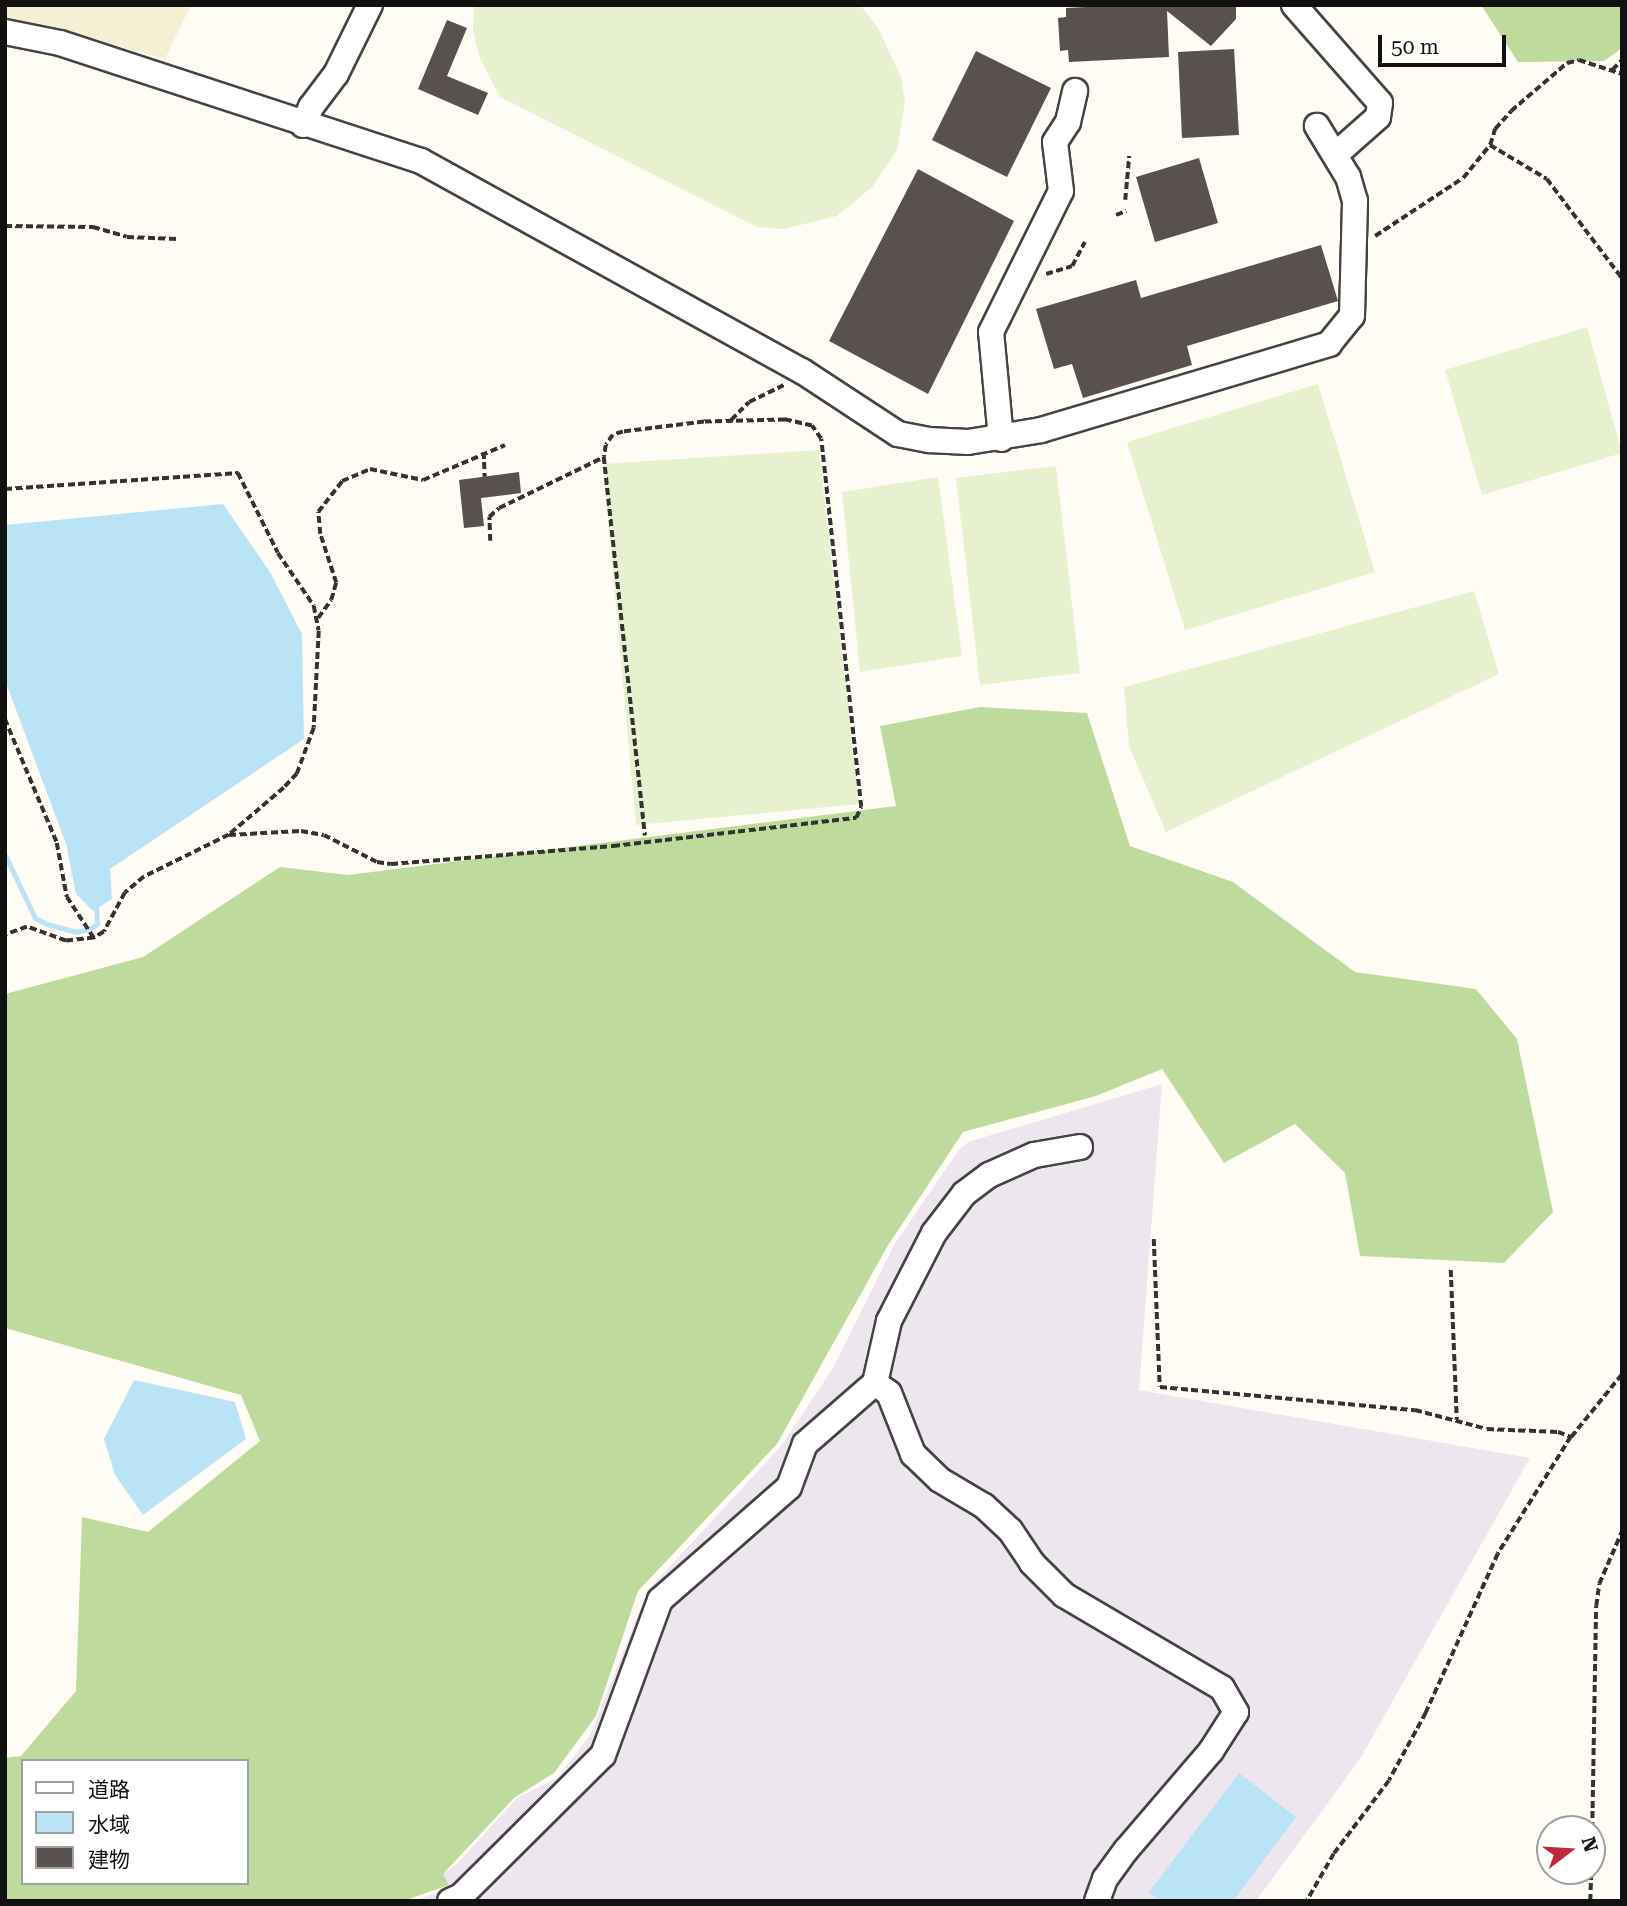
<!DOCTYPE html>
<meta charset="utf-8">
<style>
body{margin:0}
#map{position:relative;width:1627px;height:1906px;overflow:hidden;background:#fffcf5;font-family:"Roboto Serif","Noto Sans JP",serif}
div>[style]{position:absolute}
.industrial>*{inset:0;background:#ede6ef}
.farmland>*{inset:0;background:#f5f0d4}
.forest>*{inset:0;background:#bedb9d}
.pitch>*{inset:0;background:#e8f1cf}
.water>*{inset:0;background:#bae4f6}
.stream>*{height:5px;margin:-2.5px;padding:0 2.5px;transform-origin:2.5px;border-radius:2.5px;background:#bae4f6}
.building>*{inset:0;background:#59514d}
.path>*{height:3.5px;margin-top:-1.75px;transform-origin:0;background:repeating-linear-gradient(90deg,#333 0 7px,transparent 0 10.5px)}
.roads{filter:drop-shadow(2px 0 #444) drop-shadow(-2px 0 #444) drop-shadow(0 2px #444) drop-shadow(0 -2px #444)}
.minor>*{height:24px;margin:-12px;padding:0 12px;transform-origin:12px;border-radius:12px;background:#fff}
span{translate:-50% -50%;white-space:nowrap;text-align:center;line-height:1.15;-webkit-text-stroke:7px #fff;paint-order:stroke}
.frame{position:absolute;inset:0;border:7px solid #111;pointer-events:none}
.legend{position:absolute;left:21px;top:1759px;width:228px;height:126px;box-sizing:border-box;background:#fff;border:2px solid #a0a0a0;margin:0;padding:9px 12px;list-style:none;font-size:21px;color:#111}
.legend li{display:flex;align-items:center;gap:14px;height:35px}
.legend b{width:35px;border:2px solid #a0a0a0}
.north{position:absolute;left:1536px;top:1815px;width:70px;height:70px;box-sizing:border-box;background:#fff;border:2px solid #a0a0a0;border-radius:50%;rotate:73deg;font-size:19px;font-weight:700;line-height:28px;text-align:center;color:#111}
.north::after{content:'';display:block;margin:auto;width:24px;height:32px;background:#c0293d;clip-path:polygon(50% 0,100% 100%,50% 72%,0 100%)}
.scale{position:absolute;left:1378px;top:35px;width:128px;height:32px;box-sizing:border-box;border:4px solid #111;border-top:0;padding-left:9px;font-size:21px;line-height:24px;white-space:nowrap;color:#111;-webkit-text-stroke:5px #fff;paint-order:stroke}
</style>
<div id="map">
<div class="industrial">
<div style="clip-path:polygon(1162px 1084px,1139px 1390px,1530px 1458px,1360px 1759px,1256px 1901px,414px 1901px,451px 1887px,442px 1874px,456px 1865px,517px 1798px,557px 1778px,590px 1735px,648px 1590px,782px 1445px,833px 1368px,894px 1245px,958px 1151px,968px 1142px)"></div>
</div>
<div class="farmland">
<div style="clip-path:polygon(5px 5px,191px 5px,165px 59px,49px 26px,5px 23px)"></div>
</div>
<div class="forest">
<div style="clip-path:polygon(1481px 5px,1622px 5px,1622px 48px,1604px 61px,1518px 62px)"></div>
<div style="clip-path:polygon(evenodd,980px 707px,1087px 713px,1130px 846px,1233px 882px,1355px 972px,1476px 989px,1517px 1039px,1553px 1212px,1504px 1263px,1360px 1256px,1345px 1173px,1295px 1124px,1224px 1163px,1162px 1069px,1096px 1096px,963px 1132px,887px 1247px,777px 1444px,638px 1591px,596px 1716px,554px 1773px,514px 1798px,443px 1874px,449px 1885px,403px 1901px,5px 1901px,5px 1758px,21px 1756px,76px 1691px,82px 1517px,148px 1532px,260px 1441px,241px 1395px,5px 1328px,5px 994px,143px 957px,280px 867px,348px 875px,896px 806px,880px 726px,980px 707px,23px 1761px,247px 1761px,247px 1883px,23px 1883px,23px 1761px)"></div>
</div>
<div class="pitch">
<div style="clip-path:polygon(474px 5px,860px 5px,878px 28px,901px 77px,905px 101px,897px 150px,872px 187px,837px 216px,784px 229px,757px 227px,500px 97px,479px 56px,473px 30px)"></div>
<div style="clip-path:polygon(1587px 327px,1622px 453px,1482px 495px,1445px 370px)"></div>
<div style="clip-path:polygon(1318px 384px,1375px 572px,1185px 630px,1127px 442px)"></div>
<div style="clip-path:polygon(819px 450px,859px 804px,636px 825px,603px 464px)"></div>
<div style="clip-path:polygon(1056px 466px,1080px 673px,980px 685px,956px 478px)"></div>
<div style="clip-path:polygon(938px 477px,962px 656px,860px 672px,842px 492px)"></div>
<div style="clip-path:polygon(1474px 591px,1499px 674px,1166px 832px,1129px 746px,1124px 687px)"></div>
</div>
<div class="water">
<div style="clip-path:polygon(223px 504px,270px 572px,302px 634px,304px 739px,110px 869px,112px 899px,93px 911px,76px 894px,66px 844px,5px 680px,5px 525px)"></div>
<div style="clip-path:polygon(134px 1380px,235px 1402px,246px 1439px,143px 1515px,115px 1475px,104px 1439px)"></div>
<div style="clip-path:polygon(1239px 1773px,1296px 1817px,1233px 1901px,1161px 1901px,1149px 1892px)"></div>
</div>
<div class="stream">
<div style="left:5px;top:855px;width:70px;rotate:64.5deg"></div>
<div style="left:35px;top:918px;width:13px;rotate:27deg"></div>
<div style="left:47px;top:924px;width:30px;rotate:15deg"></div>
<div style="left:76px;top:932px;width:13px;rotate:-13deg"></div>
<div style="left:89px;top:929px;width:9px;rotate:-32deg"></div>
<div style="left:97px;top:924px;width:20px;rotate:-93deg"></div>
</div>
<div class="building">
<div style="clip-path:polygon(1125px 5px,1236px 5px,1236px 19px,1211px 46px,1167px 11px,1169px 57px,1069px 62px,1068px 50px,1060px 51px,1058px 18px,1066px 17px,1066px 8px)"></div>
<div style="clip-path:polygon(447px 20px,467px 28px,447px 76px,488px 93px,478px 115px,418px 89px)"></div>
<div style="clip-path:polygon(1234px 49px,1239px 135px,1182px 138px,1178px 52px)"></div>
<div style="clip-path:polygon(976px 51px,1051px 88px,1007px 177px,932px 140px)"></div>
<div style="clip-path:polygon(1199px 158px,1218px 223px,1155px 242px,1136px 177px)"></div>
<div style="clip-path:polygon(918px 169px,1014px 221px,928px 394px,829px 341px)"></div>
<div style="clip-path:polygon(1321px 245px,1338px 301px,1187px 346px,1192px 365px,1083px 398px,1072px 364px,1054px 369px,1036px 309px,1136px 280px,1141px 298px)"></div>
<div style="clip-path:polygon(519px 472px,521px 493px,481px 498px,484px 526px,464px 528px,459px 480px)"></div>
</div>
<div class="path">
<div style="left:1612px;top:70px;width:14px;rotate:-45deg"></div>
<div style="left:1490px;top:145px;width:17px;rotate:-73deg"></div>
<div style="left:1495px;top:129px;width:24px;rotate:-48deg"></div>
<div style="left:1511px;top:111px;width:74px;rotate:-40.6deg"></div>
<div style="left:1567px;top:63px;width:12px;rotate:-14deg"></div>
<div style="left:1579px;top:60px;width:45px;rotate:18deg"></div>
<div style="left:1125px;top:200px;width:44px;rotate:-84.8deg"></div>
<div style="left:1116px;top:215px;width:11px;rotate:-22deg"></div>
<div style="left:5px;top:226px;width:88px;rotate:0.7deg"></div>
<div style="left:93px;top:227px;width:35px;rotate:16deg"></div>
<div style="left:127px;top:237px;width:50px;rotate:2.3deg"></div>
<div style="left:1375px;top:236px;width:105px;rotate:-33.4deg"></div>
<div style="left:1463px;top:178px;width:43px;rotate:-50.7deg"></div>
<div style="left:1490px;top:145px;width:66px;rotate:30.8deg"></div>
<div style="left:1547px;top:179px;width:124px;rotate:52.9deg"></div>
<div style="left:1046px;top:274px;width:27px;rotate:-17deg"></div>
<div style="left:1072px;top:266px;width:27px;rotate:-62deg"></div>
<div style="left:731px;top:420px;width:25px;rotate:-45deg"></div>
<div style="left:749px;top:402px;width:39px;rotate:-26deg"></div>
<div style="left:484px;top:452px;width:25px;rotate:88deg"></div>
<div style="left:5px;top:489px;width:234px;rotate:-3.9deg"></div>
<div style="left:238px;top:473px;width:89px;rotate:63.4deg"></div>
<div style="left:278px;top:553px;width:64px;rotate:55.8deg"></div>
<div style="left:314px;top:606px;width:25px;rotate:79deg"></div>
<div style="left:319px;top:631px;width:97px;rotate:93deg"></div>
<div style="left:314px;top:728px;width:49px;rotate:110.3deg"></div>
<div style="left:297px;top:774px;width:19px;rotate:133deg"></div>
<div style="left:284px;top:788px;width:72px;rotate:139.5deg"></div>
<div style="left:229px;top:835px;width:95px;rotate:153.7deg"></div>
<div style="left:144px;top:877px;width:25px;rotate:140deg"></div>
<div style="left:125px;top:893px;width:44px;rotate:118.3deg"></div>
<div style="left:104px;top:932px;width:12px;rotate:149deg"></div>
<div style="left:94px;top:938px;width:28px;rotate:174deg"></div>
<div style="left:66px;top:941px;width:41px;rotate:-160.3deg"></div>
<div style="left:27px;top:927px;width:23px;rotate:160deg"></div>
<div style="left:490px;top:541px;width:24px;rotate:-92deg"></div>
<div style="left:489px;top:517px;width:13px;rotate:-42deg"></div>
<div style="left:499px;top:508px;width:117px;rotate:-25.9deg"></div>
<div style="left:318px;top:618px;width:22px;rotate:-54deg"></div>
<div style="left:331px;top:600px;width:18px;rotate:-74deg"></div>
<div style="left:336px;top:583px;width:52px;rotate:-108.1deg"></div>
<div style="left:320px;top:534px;width:22px;rotate:-95deg"></div>
<div style="left:318px;top:512px;width:39px;rotate:-52deg"></div>
<div style="left:342px;top:481px;width:30px;rotate:-23deg"></div>
<div style="left:370px;top:469px;width:54px;rotate:11.7deg"></div>
<div style="left:423px;top:480px;width:89px;rotate:-23.1deg"></div>
<div style="left:5px;top:719px;width:134px;rotate:67.2deg"></div>
<div style="left:57px;top:843px;width:55px;rotate:79.5deg"></div>
<div style="left:67px;top:897px;width:49px;rotate:56.6deg"></div>
<div style="left:229px;top:835px;width:72px;rotate:-3.2deg"></div>
<div style="left:301px;top:831px;width:23px;rotate:10deg"></div>
<div style="left:324px;top:835px;width:59px;rotate:27deg"></div>
<div style="left:377px;top:862px;width:14px;rotate:8deg"></div>
<div style="left:391px;top:864px;width:223px;rotate:-4.6deg"></div>
<div style="left:613px;top:846px;width:245px;rotate:-6.6deg"></div>
<div style="left:856px;top:818px;width:12px;rotate:-66deg"></div>
<div style="left:861px;top:807px;width:370px;rotate:-96.2deg"></div>
<div style="left:821px;top:439px;width:16px;rotate:-125deg"></div>
<div style="left:812px;top:426px;width:28px;rotate:-167deg"></div>
<div style="left:785px;top:420px;width:81px;rotate:178.6deg"></div>
<div style="left:704px;top:422px;width:82px;rotate:173deg"></div>
<div style="left:623px;top:432px;width:10px;rotate:163deg"></div>
<div style="left:613px;top:435px;width:12px;rotate:125deg"></div>
<div style="left:606px;top:445px;width:12px;rotate:99deg"></div>
<div style="left:604px;top:457px;width:381px;rotate:83.8deg"></div>
<div style="left:1154px;top:1239px;width:148px;rotate:87.7deg"></div>
<div style="left:1160px;top:1387px;width:256px;rotate:5.2deg"></div>
<div style="left:1415px;top:1410px;width:74px;rotate:14.8deg"></div>
<div style="left:1487px;top:1429px;width:71px;rotate:2.4deg"></div>
<div style="left:1558px;top:1432px;width:14px;rotate:21deg"></div>
<div style="left:1571px;top:1437px;width:138px;rotate:122deg"></div>
<div style="left:1498px;top:1554px;width:175px;rotate:114.4deg"></div>
<div style="left:1426px;top:1713px;width:77px;rotate:118.6deg"></div>
<div style="left:1389px;top:1781px;width:91px;rotate:127deg"></div>
<div style="left:1334px;top:1854px;width:54px;rotate:119.9deg"></div>
<div style="left:1451px;top:1270px;width:150px;rotate:87.7deg"></div>
<div style="left:1571px;top:1437px;width:81px;rotate:-51deg"></div>
<div style="left:1592px;top:1829px;width:223px;rotate:-89deg"></div>
<div style="left:1596px;top:1606px;width:22px;rotate:-82deg"></div>
<div style="left:1599px;top:1584px;width:58px;rotate:-66.5deg"></div>
<div style="left:1590px;top:1901px;width:30px;rotate:-88deg"></div>
</div>
<div class="roads">
<div class="minor">
<div style="left:1294px;top:5px;width:130px;rotate:48.7deg"></div>
<div style="left:1380px;top:103px;width:14px;rotate:98deg"></div>
<div style="left:1378px;top:117px;width:57px;rotate:138.5deg"></div>
<div style="left:5px;top:32px;width:56px;rotate:11.3deg"></div>
<div style="left:60px;top:43px;width:380px;rotate:18.1deg"></div>
<div style="left:421px;top:161px;width:435px;rotate:28.9deg"></div>
<div style="left:802px;top:371px;width:115px;rotate:33.3deg"></div>
<div style="left:898px;top:434px;width:32px;rotate:11deg"></div>
<div style="left:929px;top:440px;width:39px;rotate:3deg"></div>
<div style="left:968px;top:442px;width:74px;rotate:-9.3deg"></div>
<div style="left:1041px;top:430px;width:301px;rotate:-16.6deg"></div>
<div style="left:1329px;top:344px;width:36px;rotate:-51deg"></div>
<div style="left:1352px;top:316px;width:115px;rotate:-88.5deg"></div>
<div style="left:1355px;top:201px;width:25px;rotate:-106deg"></div>
<div style="left:1348px;top:177px;width:60px;rotate:-121.3deg"></div>
<div style="left:303px;top:125px;width:20px;rotate:-66deg"></div>
<div style="left:311px;top:107px;width:41px;rotate:-52.9deg"></div>
<div style="left:336px;top:74px;width:77px;rotate:-63.8deg"></div>
<div style="left:1001px;top:439px;width:107px;rotate:-95.3deg"></div>
<div style="left:991px;top:332px;width:157px;rotate:-63.6deg"></div>
<div style="left:1061px;top:191px;width:49px;rotate:-97deg"></div>
<div style="left:1055px;top:142px;width:24px;rotate:-57deg"></div>
<div style="left:1068px;top:122px;width:32px;rotate:-77deg"></div>
<div style="left:1080px;top:1147px;width:47px;rotate:170.1deg"></div>
<div style="left:1034px;top:1155px;width:49px;rotate:156deg"></div>
<div style="left:989px;top:1175px;width:31px;rotate:143deg"></div>
<div style="left:964px;top:1194px;width:49px;rotate:127.6deg"></div>
<div style="left:934px;top:1233px;width:99px;rotate:117.1deg"></div>
<div style="left:889px;top:1321px;width:64px;rotate:102.7deg"></div>
<div style="left:875px;top:1383px;width:17px;rotate:36deg"></div>
<div style="left:889px;top:1393px;width:66px;rotate:68.5deg"></div>
<div style="left:913px;top:1454px;width:37px;rotate:44deg"></div>
<div style="left:940px;top:1480px;width:51px;rotate:30.6deg"></div>
<div style="left:984px;top:1506px;width:35px;rotate:43deg"></div>
<div style="left:1010px;top:1530px;width:40px;rotate:56deg"></div>
<div style="left:1032px;top:1563px;width:45px;rotate:45deg"></div>
<div style="left:1064px;top:1595px;width:183px;rotate:30.5deg"></div>
<div style="left:1222px;top:1688px;width:28px;rotate:60deg"></div>
<div style="left:1236px;top:1712px;width:46px;rotate:122.7deg"></div>
<div style="left:1211px;top:1751px;width:130px;rotate:130.6deg"></div>
<div style="left:1126px;top:1850px;width:36px;rotate:126deg"></div>
<div style="left:1105px;top:1879px;width:23px;rotate:110deg"></div>
<div style="left:450px;top:1901px;width:12px;rotate:-24deg"></div>
<div style="left:461px;top:1896px;width:200px;rotate:-44.8deg"></div>
<div style="left:603px;top:1755px;width:165px;rotate:-69.8deg"></div>
<div style="left:660px;top:1600px;width:171px;rotate:-41.2deg"></div>
<div style="left:789px;top:1487px;width:46px;rotate:-69.6deg"></div>
<div style="left:805px;top:1444px;width:93px;rotate:-41.1deg"></div>
</div>
</div>
<div class="frame"></div>
<ul class="legend">
<li><b style="height:9px;background:#fff"></b>道路</li>
<li><b style="height:19px;background:#bae4f6"></b>水域</li>
<li><b style="height:19px;background:#59514d"></b>建物</li>
</ul>
<div class="north">N</div>
<div class="scale">50 m</div>
</div>
